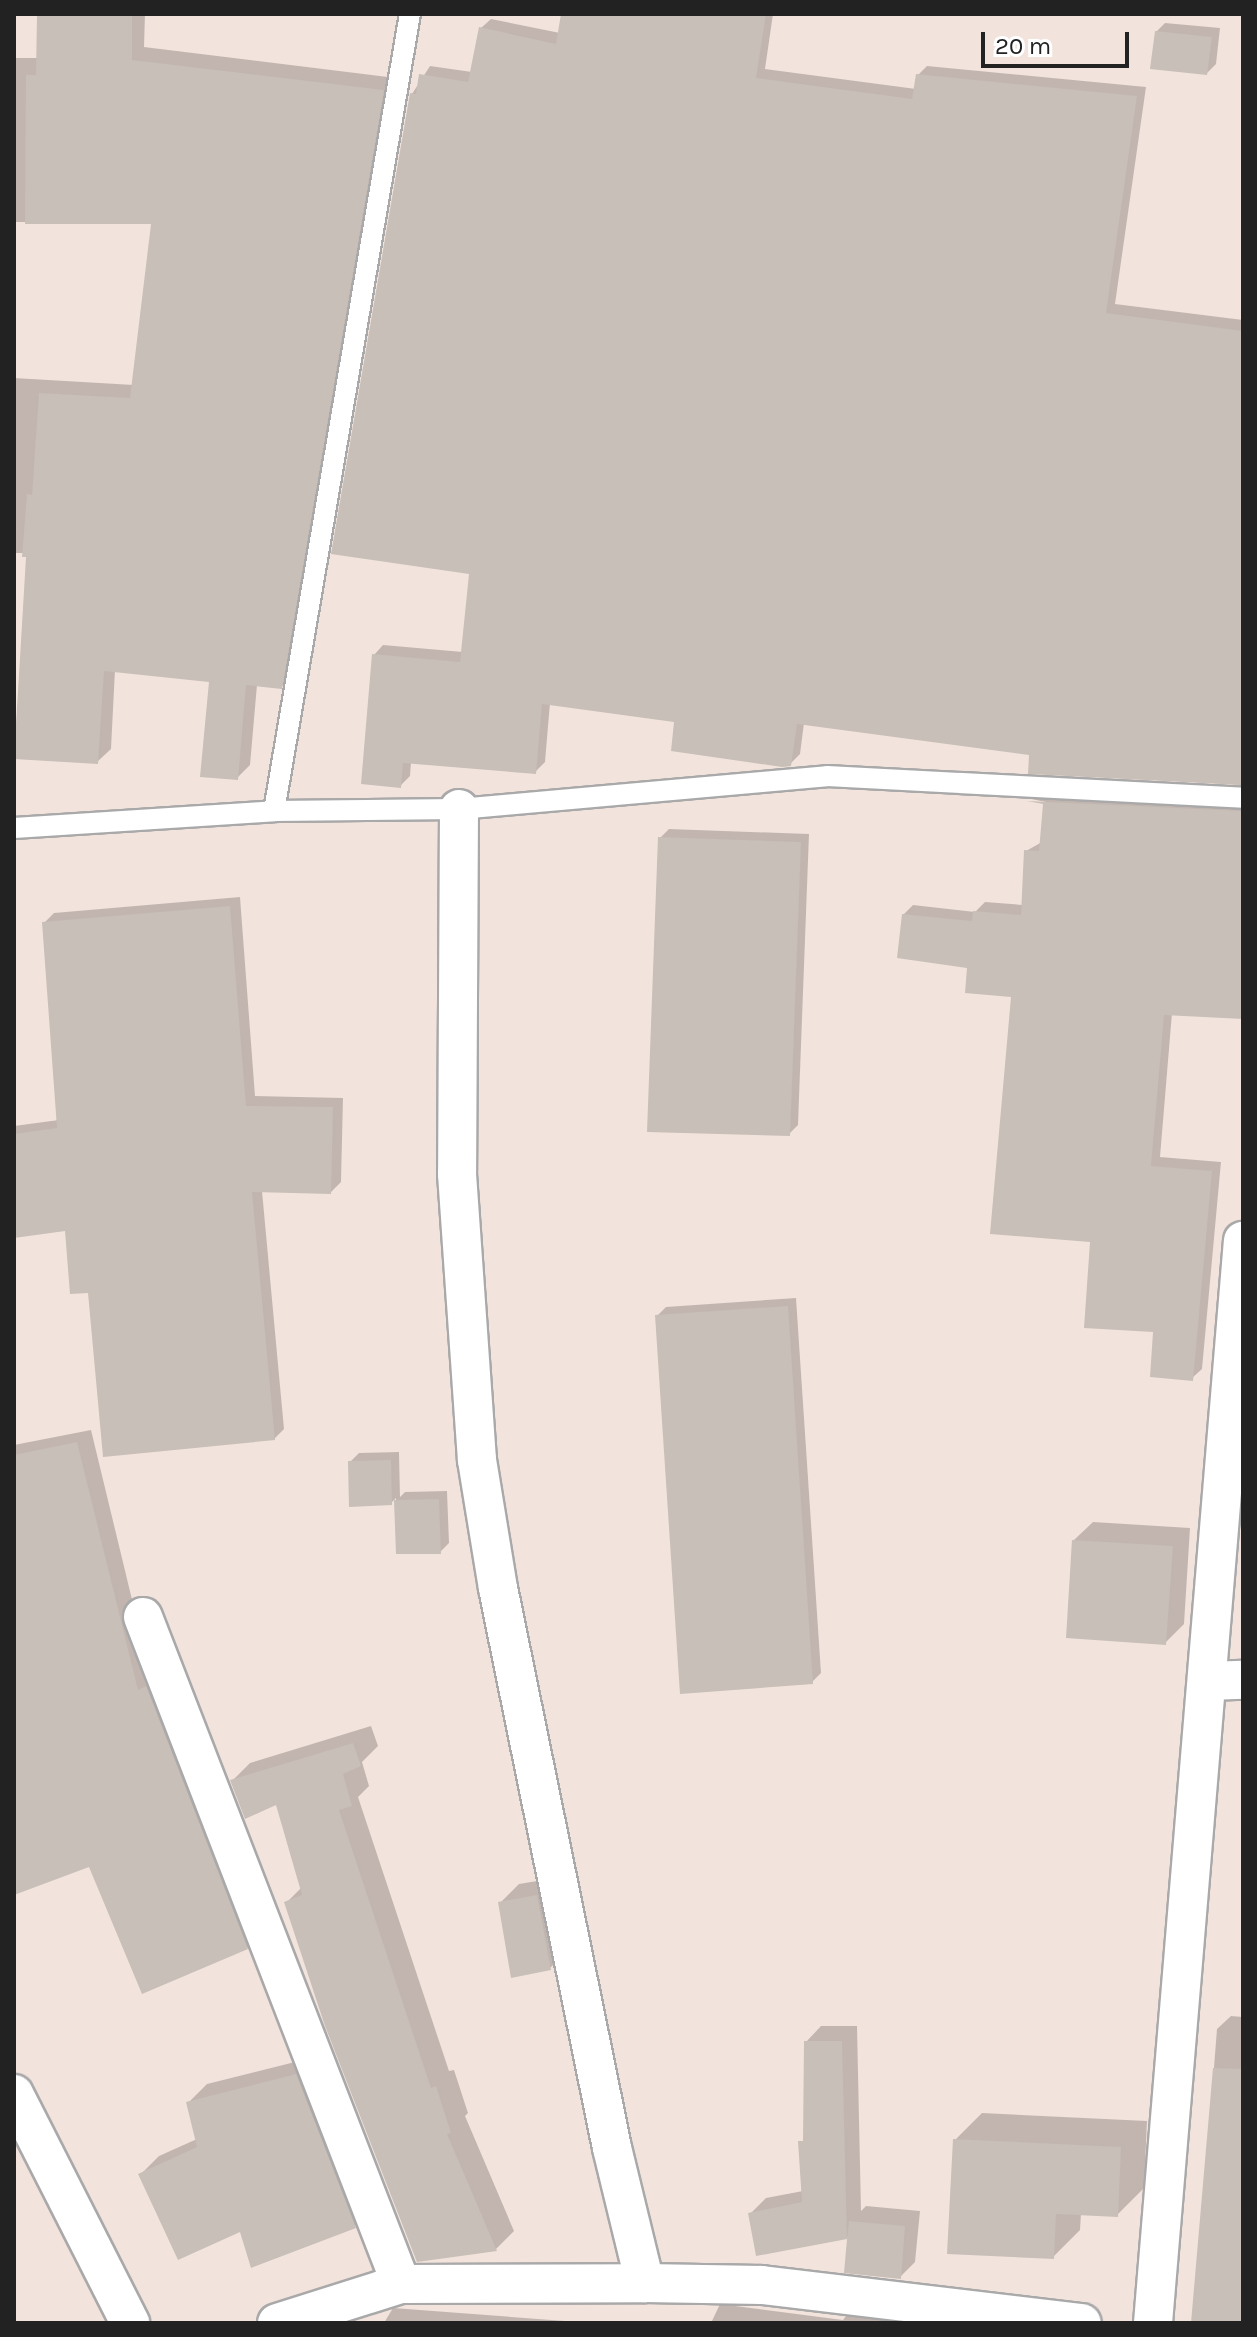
<!DOCTYPE html>
<style>
body{margin:0}
#map{position:relative;width:1257px;height:2337px;overflow:hidden;background:#f2efe9;font-family:Karla,sans-serif}
div>[style]{position:absolute}
.military>*{inset:0;background:#f3e3dd}
.shadow>*{inset:0;background:#0003}
.building>*{inset:0;background:#c7bfb8}
.roads{filter:drop-shadow(2px 0 #a9a9a9) drop-shadow(-2px 0 #a9a9a9) drop-shadow(0 2px #a9a9a9) drop-shadow(0 -2px #a9a9a9)}
.service>*{height:20px;margin:-10px;padding:0 10px;transform-origin:10px;border-radius:10px;background:#fff}
.minor>*{height:38px;margin:-19px;padding:0 19px;transform-origin:19px;border-radius:19px;background:#fff}
span{translate:-50% -50%;white-space:nowrap;text-align:center;line-height:1.15;-webkit-text-stroke:7px #fff;paint-order:stroke}
.frame{position:absolute;inset:0;border:16px solid #222;pointer-events:none}
.scale{position:absolute;left:981px;top:32px;width:148px;height:36px;box-sizing:border-box;border:4px solid #222;border-top:0;padding-left:10px;font-size:24px;line-height:28px;white-space:nowrap;color:#222;-webkit-text-stroke:6px #fff;paint-order:stroke}
</style>
<div id="map">
<div class="military">
<div style="clip-path:polygon(14px 14px,1243px 14px,1243px 2323px,14px 2323px)"></div>
</div>
<div class="shadow">
<div style="clip-path:polygon(39px 14px,145px 14px,144px 47px,396px 78px,294px 674px,281px 687px,257px 685px,250px 765px,237px 778px,211px 680px,115px 670px,111px 749px,97px 762px,14px 757px,29px 553px,14px 553px,14px 378px,134px 385px,154px 222px,14px 222px,14px 58px,39px 58px)"></div>
<div style="clip-path:polygon(563px 14px,773px 14px,765px 69px,916px 89px,918px 75px,927px 66px,1146px 87px,1115px 304px,1243px 320px,1243px 785px,1031px 772px,1032px 754px,804px 723px,800px 754px,790px 764px,677px 720px,550px 703px,545px 762px,535px 772px,411px 762px,410px 776px,400px 786px,374px 655px,383px 645px,463px 652px,471px 572px,412px 94px,430px 66px,472px 72px,481px 28px,491px 19px,560px 33px)"></div>
<div style="clip-path:polygon(1165px 23px,1220px 28px,1216px 64px,1207px 73px,1156px 32px)"></div>
<div style="clip-path:polygon(1039px 791px,1243px 802px,1243px 1017px,1172px 1013px,1160px 1157px,1221px 1162px,1202px 1369px,1192px 1378px,1092px 1240px,1013px 995px,903px 915px,913px 905px,975px 912px,985px 902px,1023px 905px,1026px 851px,1042px 842px,1046px 802px,1031px 799px)"></div>
<div style="clip-path:polygon(669px 829px,809px 834px,798px 1125px,789px 1134px,660px 838px)"></div>
<div style="clip-path:polygon(240px 897px,255px 1096px,343px 1098px,341px 1182px,331px 1192px,262px 1191px,284px 1429px,274px 1439px,67px 1229px,14px 1236px,14px 1126px,59px 1120px,44px 923px,54px 913px)"></div>
<div style="clip-path:polygon(796px 1298px,821px 1673px,812px 1682px,657px 1316px,666px 1307px)"></div>
<div style="clip-path:polygon(91px 1430px,151px 1678px,261px 1934px,247px 1948px,91px 1864px,14px 1893px,14px 1445px)"></div>
<div style="clip-path:polygon(399px 1452px,400px 1497px,405px 1492px,447px 1491px,449px 1543px,440px 1552px,398px 1552px,396px 1498px,391px 1503px,350px 1462px,359px 1453px)"></div>
<div style="clip-path:polygon(1093px 1522px,1190px 1528px,1184px 1624px,1165px 1643px,1074px 1540px)"></div>
<div style="clip-path:polygon(371px 1726px,378px 1746px,362px 1762px,369px 1786px,358px 1797px,449px 2071px,454px 2070px,468px 2113px,465px 2116px,514px 2231px,496px 2249px,418px 2260px,287px 1902px,302px 1887px,277px 1802px,232px 1781px,250px 1763px)"></div>
<div style="clip-path:polygon(555px 1878px,569px 1950px,550px 1968px,500px 1903px,519px 1884px)"></div>
<div style="clip-path:polygon(1231px 2016px,1243px 2017px,1243px 2323px,1194px 2323px,1217px 2029px)"></div>
<div style="clip-path:polygon(821px 2026px,857px 2026px,861px 2211px,866px 2206px,920px 2211px,915px 2262px,900px 2277px,849px 2237px,758px 2254px,750px 2214px,766px 2198px,803px 2191px,806px 2042px)"></div>
<div style="clip-path:polygon(315px 2057px,373px 2207px,354px 2226px,241px 2229px,141px 2174px,159px 2156px,197px 2139px,189px 2102px,207px 2084px)"></div>
<div style="clip-path:polygon(982px 2113px,1147px 2121px,1144px 2188px,1117px 2215px,1081px 2213px,1080px 2230px,1053px 2257px,955px 2140px)"></div>
<div style="clip-path:polygon(720px 2304px,843px 2320px,852px 2308px,905px 2315px,904px 2323px,711px 2323px)"></div>
<div style="clip-path:polygon(393px 2308px,592px 2323px,384px 2323px)"></div>
</div>
<div class="building">
<div style="clip-path:polygon(37px 14px,132px 14px,132px 60px,384px 90px,282px 689px,246px 685px,238px 780px,200px 777px,209px 682px,104px 671px,98px 764px,14px 759px,26px 557px,22px 557px,27px 494px,32px 495px,39px 393px,130px 398px,151px 224px,25px 224px,26px 75px,36px 75px)"></div>
<div style="clip-path:polygon(561px 14px,766px 14px,756px 78px,912px 99px,916px 74px,1137px 96px,1106px 313px,1243px 331px,1243px 785px,1028px 774px,1029px 755px,797px 724px,791px 766px,782px 767px,671px 751px,674px 722px,542px 704px,536px 774px,403px 763px,401px 788px,361px 784px,372px 654px,460px 662px,469px 574px,331px 554px,410px 93px,416px 94px,419px 74px,468px 82px,479px 27px,556px 44px)"></div>
<div style="clip-path:polygon(1155px 31px,1212px 37px,1207px 75px,1150px 69px)"></div>
<div style="clip-path:polygon(1027px 801px,1243px 811px,1243px 1019px,1164px 1015px,1151px 1166px,1212px 1171px,1193px 1381px,1150px 1377px,1153px 1332px,1084px 1328px,1090px 1242px,990px 1234px,1011px 997px,965px 993px,967px 968px,897px 958px,902px 914px,972px 921px,973px 911px,1021px 915px,1024px 850px,1039px 851px,1043px 804px)"></div>
<div style="clip-path:polygon(658px 837px,801px 842px,790px 1136px,647px 1132px)"></div>
<div style="clip-path:polygon(230px 906px,246px 1106px,333px 1107px,331px 1194px,252px 1192px,275px 1440px,103px 1457px,88px 1293px,70px 1294px,65px 1231px,14px 1238px,14px 1134px,57px 1128px,42px 922px)"></div>
<div style="clip-path:polygon(788px 1306px,813px 1684px,680px 1694px,655px 1315px)"></div>
<div style="clip-path:polygon(77px 1442px,138px 1690px,146px 1686px,248px 1949px,142px 1994px,89px 1867px,14px 1895px,14px 1455px)"></div>
<div style="clip-path:polygon(391px 1460px,392px 1505px,349px 1507px,348px 1461px)"></div>
<div style="clip-path:polygon(439px 1499px,441px 1554px,396px 1554px,394px 1500px)"></div>
<div style="clip-path:polygon(1072px 1540px,1173px 1546px,1166px 1645px,1066px 1638px)"></div>
<div style="clip-path:polygon(353px 1743px,361px 1766px,343px 1774px,352px 1806px,339px 1810px,431px 2088px,436px 2086px,451px 2133px,447px 2134px,497px 2251px,417px 2262px,325px 2026px,284px 1902px,302px 1895px,276px 1805px,245px 1819px,230px 1780px)"></div>
<div style="clip-path:polygon(537px 1895px,551px 1970px,511px 1978px,498px 1902px)"></div>
<div style="clip-path:polygon(804px 2041px,842px 2041px,847px 2239px,849px 2221px,905px 2226px,901px 2279px,844px 2273px,847px 2239px,756px 2256px,748px 2213px,802px 2202px,798px 2141px,803px 2141px)"></div>
<div style="clip-path:polygon(1213px 2068px,1243px 2069px,1243px 2323px,1191px 2323px)"></div>
<div style="clip-path:polygon(296px 2074px,356px 2228px,251px 2268px,240px 2232px,178px 2260px,138px 2174px,197px 2147px,186px 2102px)"></div>
<div style="clip-path:polygon(953px 2139px,1121px 2147px,1118px 2217px,1056px 2214px,1054px 2259px,947px 2254px)"></div>
</div>
<div class="roads">
<div class="service">
<div style="left:274px;top:811px;width:809px;rotate:-80.32deg"></div>
<div style="left:14px;top:828px;width:261px;rotate:-3.7deg"></div>
<div style="left:274px;top:811px;width:185px;rotate:-0.6deg"></div>
<div style="left:459px;top:809px;width:369px;rotate:-5.1deg"></div>
<div style="left:827px;top:776px;width:417px;rotate:3deg"></div>
</div>
<div class="minor">
<div style="left:459px;top:809px;width:365px;rotate:90.3deg"></div>
<div style="left:457px;top:1174px;width:287px;rotate:86deg"></div>
<div style="left:477px;top:1460px;width:130px;rotate:80.7deg"></div>
<div style="left:498px;top:1588px;width:571px;rotate:78.49deg"></div>
<div style="left:612px;top:2148px;width:139px;rotate:76.3deg"></div>
<div style="left:143px;top:1617px;width:715px;rotate:68.85deg"></div>
<div style="left:1207px;top:1681px;width:36px;rotate:-2deg"></div>
<div style="left:14px;top:2094px;width:257px;rotate:63.1deg"></div>
<div style="left:277px;top:2323px;width:130px;rotate:-17.5deg"></div>
<div style="left:401px;top:2284px;width:244px;rotate:-0.2deg"></div>
<div style="left:645px;top:2283px;width:117px;rotate:1deg"></div>
<div style="left:762px;top:2285px;width:322px;rotate:6.8deg"></div>
<div style="left:1153px;top:2323px;width:1086px;rotate:-85.25deg"></div>
</div>
</div>
<div class="frame"></div>
<div class="scale">20 m</div>
</div>
